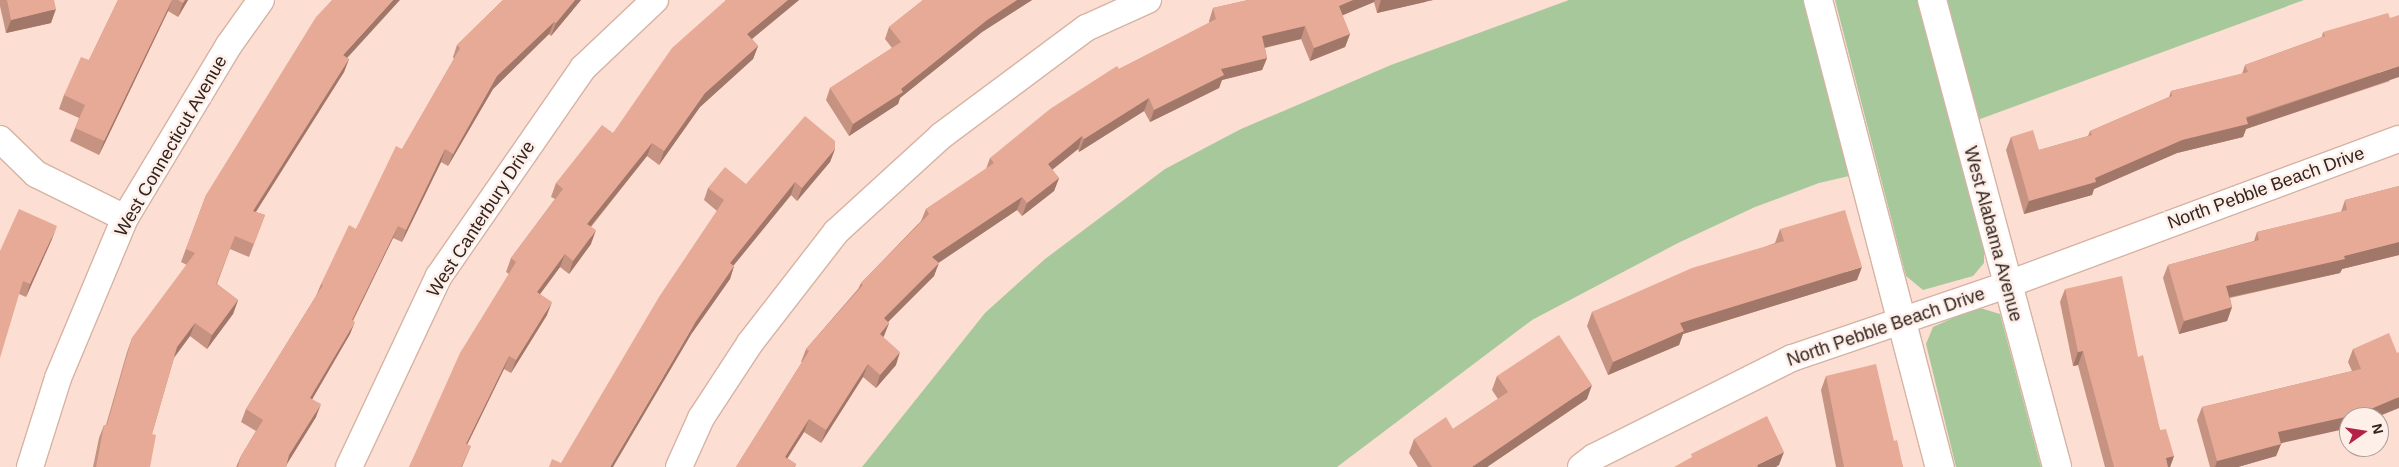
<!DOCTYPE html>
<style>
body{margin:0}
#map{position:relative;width:2399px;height:467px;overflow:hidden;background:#fcded2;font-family:Arial,sans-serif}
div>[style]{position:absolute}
.green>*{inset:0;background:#a7c89b}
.roads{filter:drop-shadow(1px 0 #d6b3a4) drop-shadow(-1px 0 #d6b3a4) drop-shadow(0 1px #d6b3a4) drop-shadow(0 -1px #d6b3a4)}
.street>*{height:26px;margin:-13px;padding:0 13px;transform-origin:13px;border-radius:13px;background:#fff}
.secondary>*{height:28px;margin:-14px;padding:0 14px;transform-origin:14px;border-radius:14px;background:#fff}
.wall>*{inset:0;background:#c69281}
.shaded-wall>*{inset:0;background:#a17769}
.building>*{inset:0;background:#e6aa96}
span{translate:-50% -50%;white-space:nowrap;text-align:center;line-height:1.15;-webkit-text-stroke:5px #feefe9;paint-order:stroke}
.street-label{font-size:18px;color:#30231e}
.north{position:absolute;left:2339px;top:407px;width:50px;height:50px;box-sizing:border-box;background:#feefe9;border:1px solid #ac9d98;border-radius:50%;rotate:77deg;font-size:14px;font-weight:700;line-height:20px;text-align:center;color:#30231e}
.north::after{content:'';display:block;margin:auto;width:18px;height:22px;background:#b4224a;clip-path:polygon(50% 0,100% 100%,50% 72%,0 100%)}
</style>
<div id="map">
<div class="green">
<div style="clip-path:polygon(1569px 0,1818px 0,1862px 173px,1819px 183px,1755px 207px,1678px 243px,1532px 320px,1337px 467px,862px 467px,985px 313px,1045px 259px,1165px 169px,1241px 129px,1391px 65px)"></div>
<div style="clip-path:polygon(1835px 0,1920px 0,1984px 239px,1984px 263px,1973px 276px,1923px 290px,1906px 276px)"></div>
<div style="clip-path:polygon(1932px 0,2304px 0,1964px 125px)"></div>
<div style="clip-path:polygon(1977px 307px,2000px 314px,2041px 467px,1956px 467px,1926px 344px,1933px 327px)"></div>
</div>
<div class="roads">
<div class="street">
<div style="left:0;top:139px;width:50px;rotate:44.2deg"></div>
<div style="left:36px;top:174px;width:99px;rotate:26.3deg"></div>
<div style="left:30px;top:467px;width:93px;rotate:-72.5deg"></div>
<div style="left:58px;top:378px;width:173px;rotate:-67.3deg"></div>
<div style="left:125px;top:218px;width:202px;rotate:-59deg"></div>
<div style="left:229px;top:45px;width:55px;rotate:-54.6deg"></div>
<div style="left:349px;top:467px;width:211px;rotate:-64.8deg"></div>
<div style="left:439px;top:276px;width:253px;rotate:-55.3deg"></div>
<div style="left:583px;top:68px;width:99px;rotate:-43.4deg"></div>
<div style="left:679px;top:467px;width:54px;rotate:-65.8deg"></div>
<div style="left:701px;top:418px;width:90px;rotate:-56.8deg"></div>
<div style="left:750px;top:343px;width:140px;rotate:-52.2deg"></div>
<div style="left:836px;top:232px;width:142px;rotate:-42.4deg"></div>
<div style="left:941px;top:136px;width:181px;rotate:-36.7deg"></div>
<div style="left:1086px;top:28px;width:68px;rotate:-24.3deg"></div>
<div style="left:1581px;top:467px;width:16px;rotate:-38deg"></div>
<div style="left:1594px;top:457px;width:221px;rotate:-26.6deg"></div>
<div style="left:1792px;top:358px;width:226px;rotate:-18.8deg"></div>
<div style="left:2006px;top:285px;width:419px;rotate:-20.4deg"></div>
</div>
<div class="secondary">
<div style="left:1818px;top:0;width:483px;rotate:75.4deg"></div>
<div style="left:1932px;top:0;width:483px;rotate:75deg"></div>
</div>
</div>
<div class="wall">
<div style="clip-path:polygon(0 0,54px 0,51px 23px,6px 33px,0 6px)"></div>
<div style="clip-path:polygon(118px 0,188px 0,178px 17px,168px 11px,99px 155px,70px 141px,79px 118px,59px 109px,64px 95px,89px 60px)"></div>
<div style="clip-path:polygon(503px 0,581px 0,551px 36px,549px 34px,493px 89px,448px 166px,441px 162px,402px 242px,393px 238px,353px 321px,350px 334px,312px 399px,316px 417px,287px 464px,286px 467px,236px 467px,241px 456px,256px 431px,241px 422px,246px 409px,316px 296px,321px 284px,356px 229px,454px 59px,453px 57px,457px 45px)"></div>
<div style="clip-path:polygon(725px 0,799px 0,752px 39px,758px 46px,753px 59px,700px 107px,659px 165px,647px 156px,591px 227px,591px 244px,569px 274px,560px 267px,540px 294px,547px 315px,511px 373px,504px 369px,467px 445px,471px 446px,462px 467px,409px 467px,509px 274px,506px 272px,511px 258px,555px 199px,551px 197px,556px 183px,613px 133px,726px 1px)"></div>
<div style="clip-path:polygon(923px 0,1032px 0,982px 32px,900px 98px,898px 104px,849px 136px,826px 100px,830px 88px,892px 48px,885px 39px,889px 27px)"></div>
<div style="clip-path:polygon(1248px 0,1433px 0,1377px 13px,1374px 2px,1342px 15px,1350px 34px,1345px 47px,1310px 61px,1301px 39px,1265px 48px,1267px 58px,1262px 70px,1222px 80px,1219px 88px,1150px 122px,1144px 111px,1079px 152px,1078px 149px,1052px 170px,1059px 178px,1054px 191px,1022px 216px,1017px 210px,938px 263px,934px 276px,888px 322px,889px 323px,883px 337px,896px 365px,876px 388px,863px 377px,821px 443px,804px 432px,787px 458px,796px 464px,795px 467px,736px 467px,802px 362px,801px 362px,806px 349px,858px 289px,861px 283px,921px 221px,926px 209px,986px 169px,990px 158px,1119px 69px,1209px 23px,1209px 21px,1213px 8px)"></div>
<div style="clip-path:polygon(2323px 32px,2390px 81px,2246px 129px,2243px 137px,2177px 153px,2094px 189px,2092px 195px,2024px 214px,2006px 150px,2011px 137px,2039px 150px,2088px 136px,2090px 131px,2169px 97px,2171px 91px,2242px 74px,2245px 65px,2322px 37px)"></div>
<div style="clip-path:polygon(347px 58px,349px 59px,344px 72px,256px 212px,265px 215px,249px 257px,230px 249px,217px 284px,238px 300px,233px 314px,207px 349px,190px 336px,174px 358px,152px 434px,150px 467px,93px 467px,99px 438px,104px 425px,106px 425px,127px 352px,132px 338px,187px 265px,181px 262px,206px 195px)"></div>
<div style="clip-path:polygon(835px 149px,830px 162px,797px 201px,791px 195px,733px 266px,734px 266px,730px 279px,692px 333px,717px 211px,704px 200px,708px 188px,746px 184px)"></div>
<div style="clip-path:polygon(2399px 186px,2399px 255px,2342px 269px,2340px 273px,2230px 298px,2232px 307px,2227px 321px,2179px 334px,2163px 278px,2168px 265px,2254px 241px,2257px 232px,2341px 212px,2345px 200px)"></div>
<div style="clip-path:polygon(19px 209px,52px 239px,26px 297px,19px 294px)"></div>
<div style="clip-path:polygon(1780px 229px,1857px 280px,1683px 334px,1679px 345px,1608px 375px,1587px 326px,1592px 312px,1775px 243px)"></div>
<div style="clip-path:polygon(2065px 289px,2138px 357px,2160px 430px,2174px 456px,2170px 467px,2105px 467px,2078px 365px,2073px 366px,2060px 302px)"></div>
<div style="clip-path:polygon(2353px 349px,2397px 353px,2281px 444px,2276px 456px,2238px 467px,2210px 467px,2197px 420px,2202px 407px,2352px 371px,2348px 362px)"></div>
<div style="clip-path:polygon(1497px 376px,1587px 399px,1487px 467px,1418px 467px,1409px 453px,1414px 439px,1453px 429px,1498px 399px,1492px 390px)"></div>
<div style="clip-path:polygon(1826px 376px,1894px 441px,1903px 467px,1836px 467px,1821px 390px)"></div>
</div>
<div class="shaded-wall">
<div style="clip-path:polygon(172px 0,168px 11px,99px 155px,104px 141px)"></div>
<div style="clip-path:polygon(185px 0,188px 0,178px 17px,183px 3px)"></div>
<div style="clip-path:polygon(393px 0,400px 0,338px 68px,343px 55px)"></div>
<div style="clip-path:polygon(575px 0,581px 0,551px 36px,556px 23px)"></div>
<div style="clip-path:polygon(788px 0,799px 0,742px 47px,747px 34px)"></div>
<div style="clip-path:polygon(1017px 0,1032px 0,982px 32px,900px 98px,898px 104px,849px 136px,853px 124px,901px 89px,987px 20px)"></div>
<div style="clip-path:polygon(1353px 0,1375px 0,1374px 2px,1334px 19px,1339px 6px)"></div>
<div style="clip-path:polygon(1381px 0,1433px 0,1377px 13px)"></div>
<div style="clip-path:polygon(56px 9px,51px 23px,6px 33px,11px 20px)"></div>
<div style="clip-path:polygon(554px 22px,549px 34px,493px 89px,448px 166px,453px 154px,497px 76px)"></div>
<div style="clip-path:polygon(1305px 26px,1301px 39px,1258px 49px,1262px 36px)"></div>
<div style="clip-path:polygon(1350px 34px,1345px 47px,1310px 61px,1314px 48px)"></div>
<div style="clip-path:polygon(758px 46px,753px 59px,700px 107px,659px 165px,664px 151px,705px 93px)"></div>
<div style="clip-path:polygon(1267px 58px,1262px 70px,1222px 80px,1219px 88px,1150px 122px,1154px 110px,1221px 69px)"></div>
<div style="clip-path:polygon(349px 59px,344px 72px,248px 224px,253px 211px)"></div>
<div style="clip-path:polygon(2399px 66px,2399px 77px,2246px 129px,2243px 137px,2177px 153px,2094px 189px,2092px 195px,2024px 214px,2029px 201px,2095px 178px,2182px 140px)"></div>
<div style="clip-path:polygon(1149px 98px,1144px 111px,1079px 152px,1084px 139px)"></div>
<div style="clip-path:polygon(1082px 136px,1078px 149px,1043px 177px,1048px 164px)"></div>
<div style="clip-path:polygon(652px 143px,647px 156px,582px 237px,587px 224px)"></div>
<div style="clip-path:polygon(445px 149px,441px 162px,402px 242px,406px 230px)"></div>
<div style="clip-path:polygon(835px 149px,830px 162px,797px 201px,802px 188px)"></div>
<div style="clip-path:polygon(1059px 178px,1054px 191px,1022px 216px,1027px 203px)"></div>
<div style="clip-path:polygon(795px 182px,791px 195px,725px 276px,730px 263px)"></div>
<div style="clip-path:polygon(1022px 197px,1017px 210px,928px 270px,932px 257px)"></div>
<div style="clip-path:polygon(57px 226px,52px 239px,26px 297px,30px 284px)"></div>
<div style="clip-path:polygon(398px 226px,393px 238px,347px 332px,352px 320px)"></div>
<div style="clip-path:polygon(596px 230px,591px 244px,569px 274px,573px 261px)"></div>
<div style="clip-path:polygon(2399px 242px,2399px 255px,2342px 269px,2340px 273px,2221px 299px,2226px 286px)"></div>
<div style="clip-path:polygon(565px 254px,560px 267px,532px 305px,537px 292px)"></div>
<div style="clip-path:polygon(939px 263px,934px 276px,879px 331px,884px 318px)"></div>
<div style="clip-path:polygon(734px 266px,730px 279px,692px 333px,613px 467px,610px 467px,696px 321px)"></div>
<div style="clip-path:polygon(1862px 267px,1857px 280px,1683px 334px,1679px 345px,1608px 375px,1613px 362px,1680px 323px)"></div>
<div style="clip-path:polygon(238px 300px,233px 314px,207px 349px,212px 335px)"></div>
<div style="clip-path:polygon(552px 302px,547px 315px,511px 373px,516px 360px)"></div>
<div style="clip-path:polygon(2232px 307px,2227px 321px,2179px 334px,2184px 321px)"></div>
<div style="clip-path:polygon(355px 322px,350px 334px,306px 410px,310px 398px)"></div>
<div style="clip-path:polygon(195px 323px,190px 336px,172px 360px,177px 347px)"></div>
<div style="clip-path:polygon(889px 323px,884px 336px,875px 347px,880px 334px)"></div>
<div style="clip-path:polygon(2083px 351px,2078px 365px,2073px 366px,2078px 352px)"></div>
<div style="clip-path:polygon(900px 352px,896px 365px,876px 388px,880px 375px)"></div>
<div style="clip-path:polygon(509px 356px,504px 369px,461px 457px,466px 444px)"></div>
<div style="clip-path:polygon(868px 364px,863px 377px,821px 443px,826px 430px)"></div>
<div style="clip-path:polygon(1592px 385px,1587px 399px,1487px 467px,1472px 467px)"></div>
<div style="clip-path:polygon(2399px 397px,2399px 408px,2377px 417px,2349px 417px,2349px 428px,2273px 445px,2278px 432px)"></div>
<div style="clip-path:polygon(321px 404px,316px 417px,285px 467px,289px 455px)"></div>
<div style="clip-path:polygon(809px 419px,804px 432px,782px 467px,785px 457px)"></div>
<div style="clip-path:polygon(2281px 444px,2276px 456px,2238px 467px,2215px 467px,2217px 461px)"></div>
<div style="clip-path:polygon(1784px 452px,1779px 465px,1776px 467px,1757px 467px,1757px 465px)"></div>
<div style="clip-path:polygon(2174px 456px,2170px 467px,2162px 467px,2166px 458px)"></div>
</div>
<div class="building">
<div style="clip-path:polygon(7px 0,54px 0,56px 9px,11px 20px)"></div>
<div style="clip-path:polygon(118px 0,172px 0,104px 141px,75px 128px,85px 105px,64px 95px,81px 57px,89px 60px)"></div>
<div style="clip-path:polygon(178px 0,185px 0,183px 3px)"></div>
<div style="clip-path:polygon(332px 0,393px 0,343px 55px,349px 59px,253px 211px,265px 215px,254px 244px,235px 236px,216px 284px,238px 300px,212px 335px,195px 323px,177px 347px,152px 434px,156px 435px,150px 467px,96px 467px,104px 425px,107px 425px,132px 338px,195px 253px,186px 249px,206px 195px,316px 17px)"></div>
<div style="clip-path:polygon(503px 0,575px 0,556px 23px,554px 22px,497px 76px,453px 154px,445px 149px,406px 230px,398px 226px,352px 320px,355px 322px,310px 398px,321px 404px,289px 455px,286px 467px,238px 467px,241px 456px,263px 420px,246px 409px,323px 285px,321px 284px,349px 225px,356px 229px,396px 146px,402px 149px,460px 48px,457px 45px)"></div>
<div style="clip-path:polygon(726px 0,788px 0,747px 34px,758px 46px,705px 93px,664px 151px,652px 143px,587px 224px,596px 230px,573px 261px,565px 254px,537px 292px,552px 302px,516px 360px,509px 356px,466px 444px,471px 446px,461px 467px,409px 467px,460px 353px,516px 262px,511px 258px,563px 189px,556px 183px,602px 125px,613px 133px,672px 48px)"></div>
<div style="clip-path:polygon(923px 0,1017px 0,987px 20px,901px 89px,903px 92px,853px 124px,830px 88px,901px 42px,889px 27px)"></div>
<div style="clip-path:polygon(1248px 0,1353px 0,1339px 6px,1350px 34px,1314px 48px,1305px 26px,1262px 36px,1267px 58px,1221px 69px,1224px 75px,1154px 110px,1149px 98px,1084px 139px,1082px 136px,1048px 164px,1059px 178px,1027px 203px,1022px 197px,932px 257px,939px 263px,884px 318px,889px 323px,880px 334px,900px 352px,880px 375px,868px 364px,826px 430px,809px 419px,785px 457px,796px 464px,794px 467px,736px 467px,809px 351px,806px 349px,863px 285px,861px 283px,929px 214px,926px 209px,994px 163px,990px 158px,1050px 109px,1117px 66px,1119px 69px,1216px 19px,1213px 8px)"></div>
<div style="clip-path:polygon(2388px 13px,2390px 18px,2399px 15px,2399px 66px,2246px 117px,2248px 124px,2182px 140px,2095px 178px,2096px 182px,2029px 201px,2011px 137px,2033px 130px,2039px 150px,2092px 135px,2090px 131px,2172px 96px,2171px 91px,2248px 72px,2245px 65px,2325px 36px,2323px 32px)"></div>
<div style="clip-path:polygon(805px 116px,835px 141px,835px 149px,802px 188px,795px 182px,730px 263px,734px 266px,696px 321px,610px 467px,549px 467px,552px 459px,561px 463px,659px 297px,724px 200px,708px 188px,725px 167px,746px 184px)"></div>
<div style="clip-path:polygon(2399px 186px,2399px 242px,2344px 256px,2345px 259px,2226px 286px,2232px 307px,2184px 321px,2168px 265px,2259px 240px,2257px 232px,2347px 210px,2345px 200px)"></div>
<div style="clip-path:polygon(19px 209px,57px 226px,30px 284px,23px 281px,0 358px,0 251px)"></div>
<div style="clip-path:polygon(1845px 210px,1862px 267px,1680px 323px,1684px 331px,1613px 362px,1592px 312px,1692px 268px,1784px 241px,1780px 229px)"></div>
<div style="clip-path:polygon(2122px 276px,2138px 357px,2143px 355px,2160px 430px,2166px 429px,2174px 456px,2166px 458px,2168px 467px,2114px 467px,2083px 351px,2078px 352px,2065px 289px)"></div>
<div style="clip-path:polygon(2389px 333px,2397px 353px,2399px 352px,2399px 397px,2359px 414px,2278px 432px,2281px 444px,2217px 461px,2202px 407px,2361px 369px,2353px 349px)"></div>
<div style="clip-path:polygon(1559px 335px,1592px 385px,1472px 467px,1432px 467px,1414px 439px,1446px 417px,1453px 429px,1508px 392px,1497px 376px)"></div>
<div style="clip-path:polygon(1876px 364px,1894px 441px,1897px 440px,1903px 467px,1844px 467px,1826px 376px)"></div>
<div style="clip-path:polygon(1767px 416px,1784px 452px,1757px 465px,1758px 467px,1674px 467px,1692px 457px,1691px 454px)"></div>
</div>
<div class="street-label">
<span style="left:171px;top:146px;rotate:-60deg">West Connecticut Avenue</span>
<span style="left:2266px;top:188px;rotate:-20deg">North Pebble Beach Drive</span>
<span style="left:481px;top:219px;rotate:-57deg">West Canterbury Drive</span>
<span style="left:1993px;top:234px;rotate:75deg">West Alabama Avenue</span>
<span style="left:1886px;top:327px;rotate:-19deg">North Pebble Beach Drive</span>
</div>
<div class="north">N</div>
</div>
